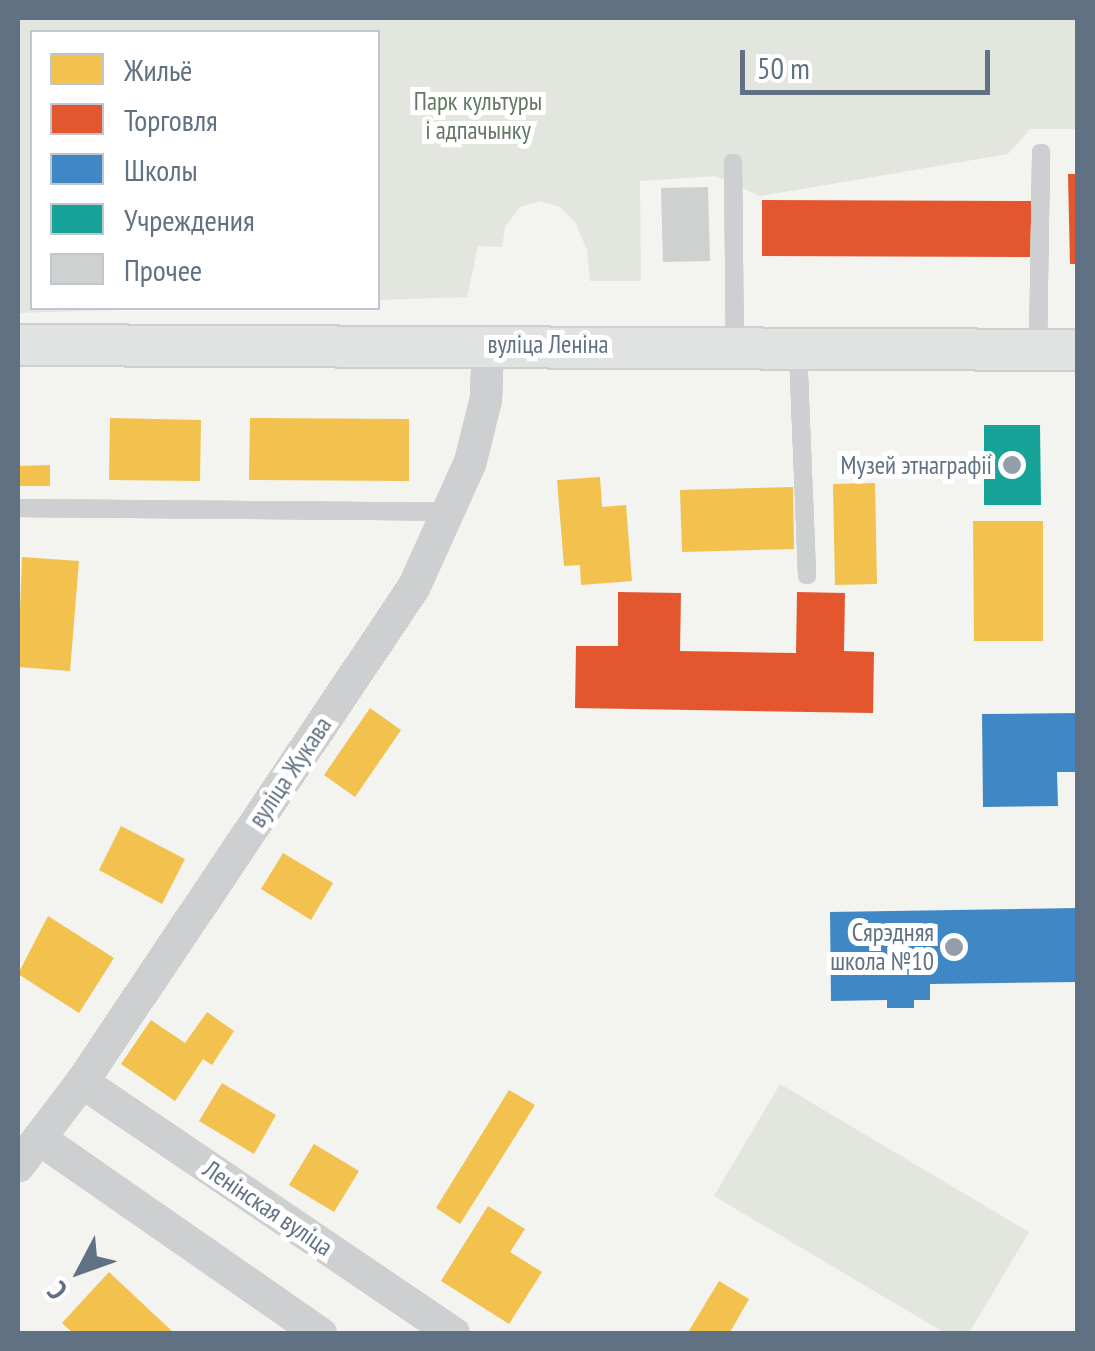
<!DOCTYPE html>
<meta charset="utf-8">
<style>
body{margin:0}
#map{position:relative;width:1095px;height:1351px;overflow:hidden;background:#f3f3f0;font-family:"PT Sans Narrow",sans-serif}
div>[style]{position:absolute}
.green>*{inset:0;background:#e2e6de}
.homes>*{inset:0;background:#f2c14e}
.shops>*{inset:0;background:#e4572e}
.schools>*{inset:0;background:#3f88c5}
.public>*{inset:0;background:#17a398}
.building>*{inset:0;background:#cfd0d0}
.roads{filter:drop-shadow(2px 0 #ced0d0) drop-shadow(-2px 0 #ced0d0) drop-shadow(0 2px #ced0d0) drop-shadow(0 -2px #ced0d0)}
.service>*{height:14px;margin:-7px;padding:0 7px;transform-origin:7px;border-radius:7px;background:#cecfd0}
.minor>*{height:28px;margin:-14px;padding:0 14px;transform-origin:14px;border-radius:14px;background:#cecfd0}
.secondary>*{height:40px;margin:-20px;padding:0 20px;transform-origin:20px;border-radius:20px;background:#e1e2e2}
.dots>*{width:28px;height:28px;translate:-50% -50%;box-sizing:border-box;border:5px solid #fff;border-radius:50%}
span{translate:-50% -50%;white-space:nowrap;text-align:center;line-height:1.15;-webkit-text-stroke:10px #fff;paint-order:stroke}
.park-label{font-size:25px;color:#637a60}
.street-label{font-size:25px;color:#607183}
.poi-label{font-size:25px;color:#607183}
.right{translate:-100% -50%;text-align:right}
.frame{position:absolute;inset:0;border:20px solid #607183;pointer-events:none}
.legend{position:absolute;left:30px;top:30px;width:350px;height:280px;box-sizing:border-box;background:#fff;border:2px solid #bfc6cd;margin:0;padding:12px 18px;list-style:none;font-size:30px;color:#607183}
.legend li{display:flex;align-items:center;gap:20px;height:50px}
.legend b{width:50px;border:2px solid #bfc6cd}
.north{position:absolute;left:30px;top:1221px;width:100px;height:100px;-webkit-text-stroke:8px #fff;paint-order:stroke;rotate:229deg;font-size:28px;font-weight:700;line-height:40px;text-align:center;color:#607183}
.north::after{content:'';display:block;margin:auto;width:35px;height:45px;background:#607183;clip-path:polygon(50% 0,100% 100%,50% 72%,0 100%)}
.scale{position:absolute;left:740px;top:50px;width:250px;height:45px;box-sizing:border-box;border:5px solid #607183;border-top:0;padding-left:12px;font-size:30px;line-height:35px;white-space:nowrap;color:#607183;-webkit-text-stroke:8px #fff;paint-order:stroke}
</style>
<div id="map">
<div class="green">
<div style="clip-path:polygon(18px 18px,1077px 18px,1077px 129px,1030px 129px,1008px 154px,760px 196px,716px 176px,640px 181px,641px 281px,590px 281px,587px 250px,575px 222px,560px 207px,540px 201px,520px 207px,505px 227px,502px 247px,478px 246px,467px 297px,378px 300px,378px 32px,32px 32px,32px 308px,180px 308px,18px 313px)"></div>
<div style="clip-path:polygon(780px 1084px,1029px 1232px,969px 1333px,945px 1333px,714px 1196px)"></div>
</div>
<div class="homes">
<div style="clip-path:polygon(110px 418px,201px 420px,200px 481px,109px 480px)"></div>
<div style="clip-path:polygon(250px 418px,409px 419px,409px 481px,249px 480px)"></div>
<div style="clip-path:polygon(50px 465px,50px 486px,18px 486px,18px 466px)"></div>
<div style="clip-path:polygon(600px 477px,602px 507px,626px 505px,632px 581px,581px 585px,580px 565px,564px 566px,557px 480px)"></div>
<div style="clip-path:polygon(875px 483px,877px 584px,835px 585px,833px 484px)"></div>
<div style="clip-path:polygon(793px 487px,794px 549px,682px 552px,680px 490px)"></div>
<div style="clip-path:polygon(973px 521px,1043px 521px,1043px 641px,974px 641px)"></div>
<div style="clip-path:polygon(22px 557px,79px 561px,70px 671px,18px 667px)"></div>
<div style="clip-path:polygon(370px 708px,401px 730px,355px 797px,324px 775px)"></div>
<div style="clip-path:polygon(121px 826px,185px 859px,162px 904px,99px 870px)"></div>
<div style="clip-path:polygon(283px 853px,333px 883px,311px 920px,261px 889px)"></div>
<div style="clip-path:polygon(48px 916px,114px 958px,79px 1013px,18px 974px)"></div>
<div style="clip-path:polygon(207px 1012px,234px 1031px,212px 1065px,203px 1059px,175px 1101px,121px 1064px,151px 1020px,185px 1043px)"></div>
<div style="clip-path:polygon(222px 1083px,276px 1115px,254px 1154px,199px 1121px)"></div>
<div style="clip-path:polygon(509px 1090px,535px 1105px,460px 1224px,436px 1208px)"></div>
<div style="clip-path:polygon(314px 1144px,359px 1171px,334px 1212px,289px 1185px)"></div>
<div style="clip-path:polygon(488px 1206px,525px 1229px,510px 1252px,542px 1272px,509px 1324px,441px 1281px)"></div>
<div style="clip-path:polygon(109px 1272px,175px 1334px,74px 1334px,62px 1323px)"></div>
<div style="clip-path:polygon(719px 1281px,749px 1299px,729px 1334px,687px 1334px)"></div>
</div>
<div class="shops">
<div style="clip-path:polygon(1068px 174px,1078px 174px,1078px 264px,1070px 264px)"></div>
<div style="clip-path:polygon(762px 200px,1032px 201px,1032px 257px,762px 256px)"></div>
<div style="clip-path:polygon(618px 592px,681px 593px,680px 651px,796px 653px,797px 592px,845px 593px,844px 651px,874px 652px,873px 713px,575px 708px,576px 646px,618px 646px)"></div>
</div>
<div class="schools">
<div style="clip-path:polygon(1078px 713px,1078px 772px,1057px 772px,1058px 806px,983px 807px,982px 714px)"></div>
<div style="clip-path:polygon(1078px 908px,1078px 982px,930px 984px,930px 1000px,914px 1000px,914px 1008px,887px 1008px,887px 1000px,831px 1001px,830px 912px)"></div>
</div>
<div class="public">
<div style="clip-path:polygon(984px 425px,1040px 425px,1041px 505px,984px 505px)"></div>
</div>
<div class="building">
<div style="clip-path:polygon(708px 187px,710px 261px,663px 262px,661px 188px)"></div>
</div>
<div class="roads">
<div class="service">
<div style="left:733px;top:163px;width:181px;rotate:89.4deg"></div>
<div style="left:1038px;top:348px;width:195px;rotate:-89.1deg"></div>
<div style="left:798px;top:350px;width:225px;rotate:87.7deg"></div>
<div style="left:18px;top:508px;width:434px;rotate:0.5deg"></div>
</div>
<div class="minor">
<div style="left:82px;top:1082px;width:449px;rotate:34.1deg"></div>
<div style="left:40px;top:1139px;width:342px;rotate:34.8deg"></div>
<div style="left:18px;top:1166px;width:106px;rotate:-52.7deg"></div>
<div style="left:82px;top:1082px;width:596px;rotate:-56.15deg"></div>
<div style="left:414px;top:587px;width:136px;rotate:-65.7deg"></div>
<div style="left:470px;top:463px;width:66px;rotate:-76deg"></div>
<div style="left:486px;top:399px;width:55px;rotate:-87.9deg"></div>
</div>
<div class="secondary">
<div style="left:18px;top:345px;width:1060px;rotate:0.27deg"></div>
</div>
</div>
<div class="dots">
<div style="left:1012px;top:465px;background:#939ea9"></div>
<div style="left:954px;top:947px;background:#939ea9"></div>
</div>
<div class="park-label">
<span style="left:478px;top:116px">Парк культуры<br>і адпачынку</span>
</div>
<div class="street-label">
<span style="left:548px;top:344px">вуліца Леніна</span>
<span style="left:290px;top:772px;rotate:-56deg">вуліца Жукава</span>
<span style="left:268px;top:1208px;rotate:34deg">Ленінская вуліца</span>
</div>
<div class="poi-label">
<span class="right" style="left:992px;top:465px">Музей этнаграфіі</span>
<span class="right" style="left:934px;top:947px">Сярэдняя<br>школа №10</span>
</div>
<div class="frame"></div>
<ul class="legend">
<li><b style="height:28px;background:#f2c14e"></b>Жильё</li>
<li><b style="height:28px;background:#e4572e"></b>Торговля</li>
<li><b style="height:28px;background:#3f88c5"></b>Школы</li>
<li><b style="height:28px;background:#17a398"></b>Учреждения</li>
<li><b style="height:28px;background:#cfd0d0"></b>Прочее</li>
</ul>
<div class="north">С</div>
<div class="scale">50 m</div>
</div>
